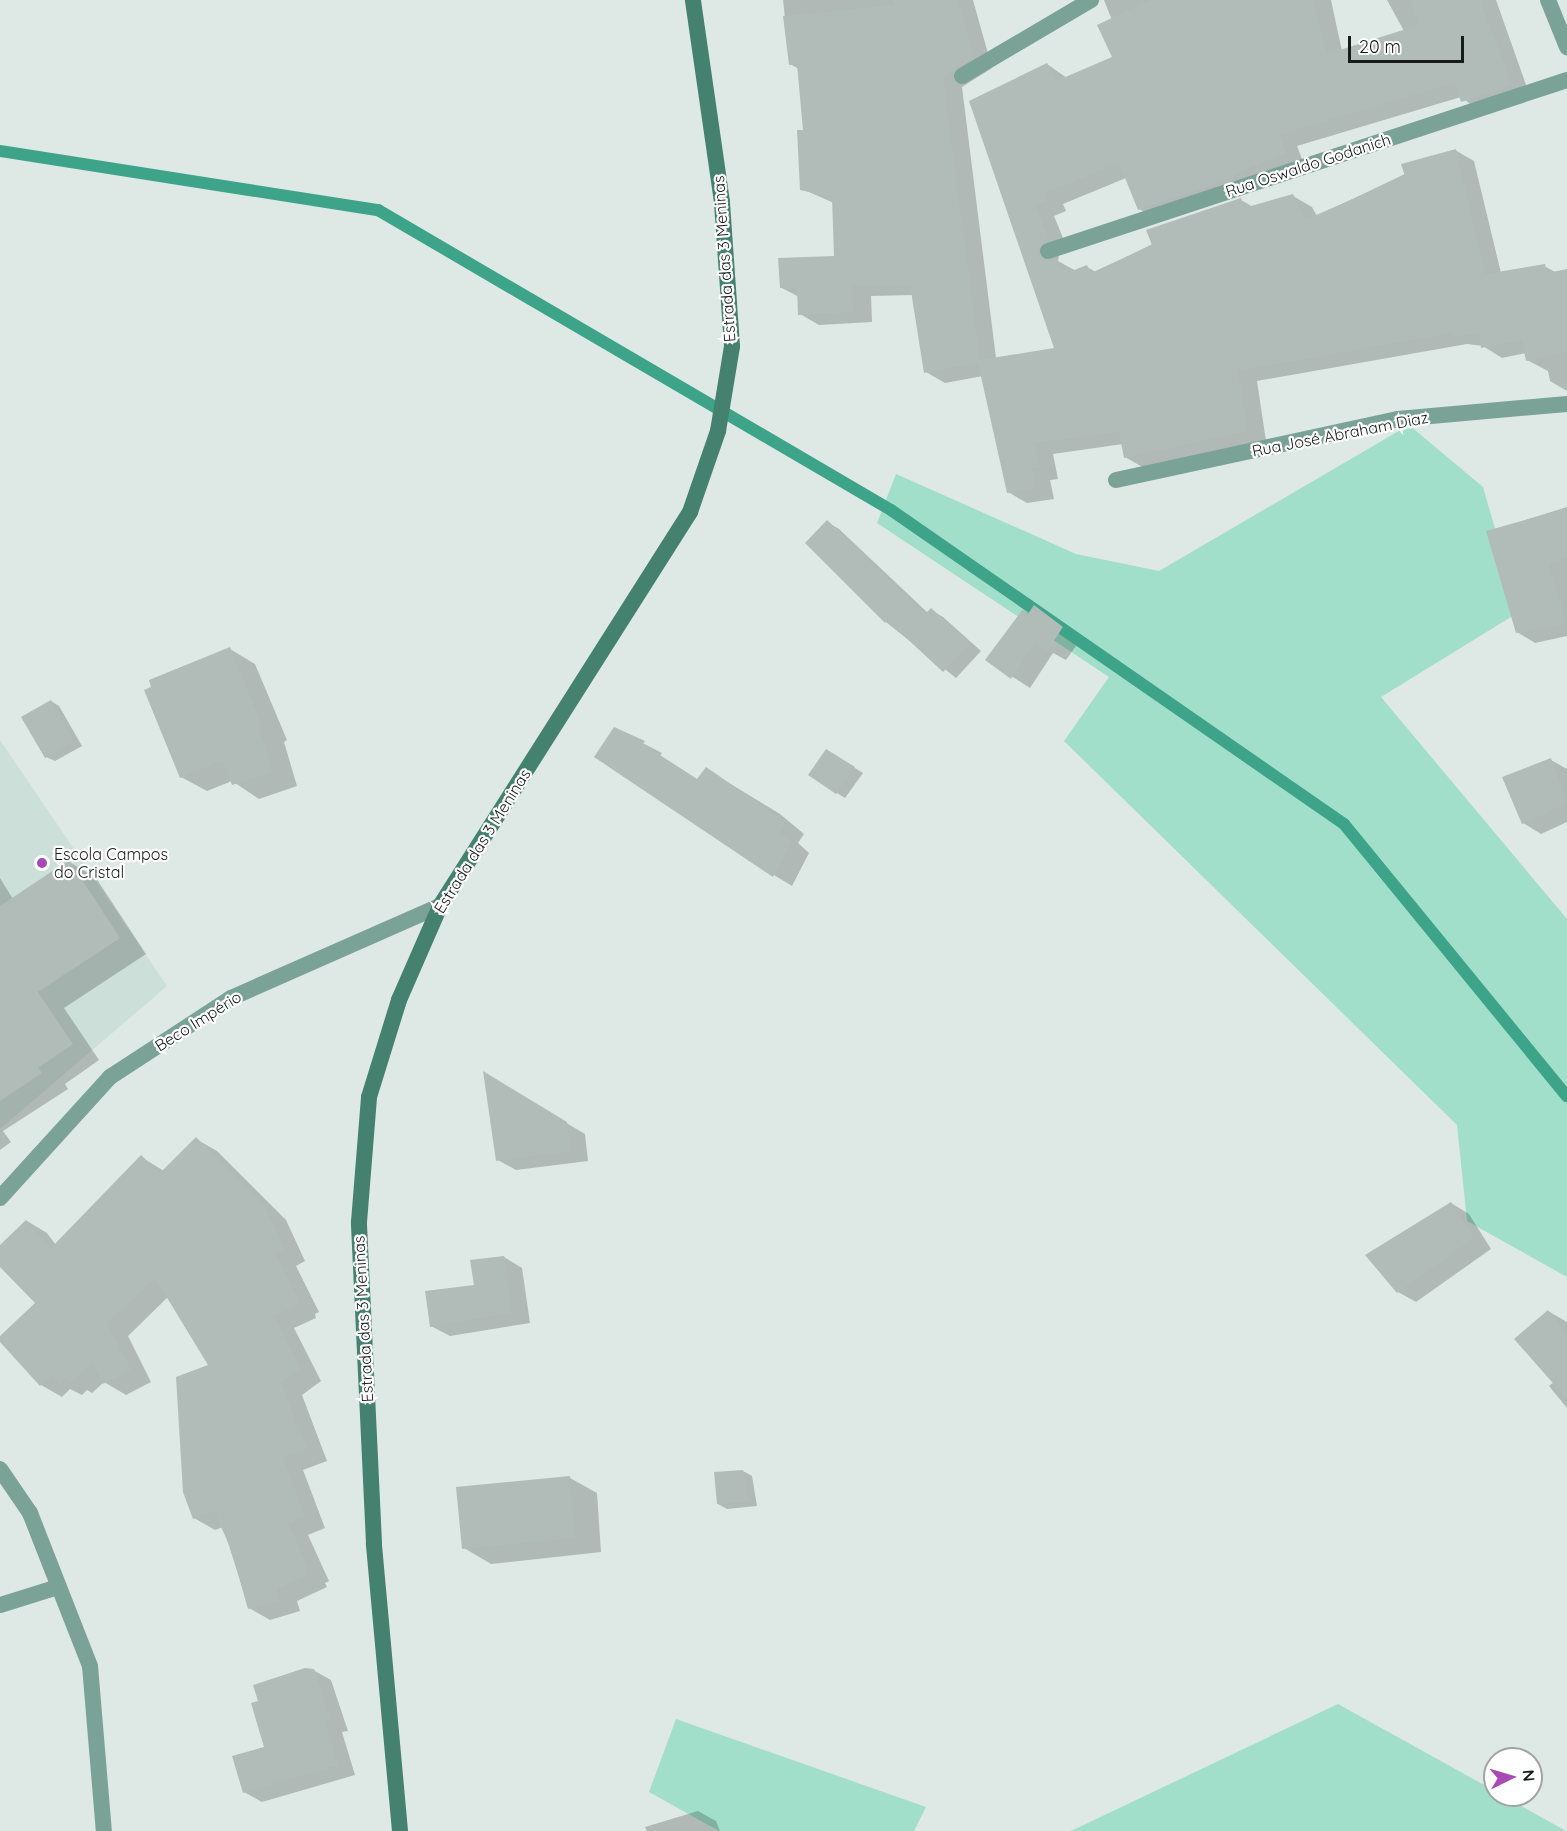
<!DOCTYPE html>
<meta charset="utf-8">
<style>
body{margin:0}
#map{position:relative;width:1567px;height:1831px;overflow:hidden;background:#dee8e5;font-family:Quicksand,sans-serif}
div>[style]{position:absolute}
.built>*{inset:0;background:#ccdfd9}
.green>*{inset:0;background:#a1dfcb}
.shadow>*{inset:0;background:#0003}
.stream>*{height:12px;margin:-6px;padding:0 6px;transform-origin:6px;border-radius:6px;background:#3da48a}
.building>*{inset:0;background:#b1bbb8}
.minor>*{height:16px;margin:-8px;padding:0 8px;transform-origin:8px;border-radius:8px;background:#7ba296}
.secondary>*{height:16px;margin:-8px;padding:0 8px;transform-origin:8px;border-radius:8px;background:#44816f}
.dots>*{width:16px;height:16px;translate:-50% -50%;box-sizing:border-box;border:3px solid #fff;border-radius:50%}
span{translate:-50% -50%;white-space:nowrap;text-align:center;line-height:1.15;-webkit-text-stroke:4.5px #fff;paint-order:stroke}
.street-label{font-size:16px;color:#171b1a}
.poi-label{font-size:16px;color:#171b1a}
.left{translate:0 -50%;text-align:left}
.north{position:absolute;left:1483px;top:1747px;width:60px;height:60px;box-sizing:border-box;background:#fff;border:2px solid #a2a4a3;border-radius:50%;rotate:85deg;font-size:16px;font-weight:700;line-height:24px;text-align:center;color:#171b1a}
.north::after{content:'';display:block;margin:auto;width:21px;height:27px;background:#a74ab4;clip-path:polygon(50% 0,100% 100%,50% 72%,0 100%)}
.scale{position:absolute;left:1348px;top:36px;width:116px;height:27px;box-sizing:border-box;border:3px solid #171b1a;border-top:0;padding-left:8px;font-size:18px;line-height:21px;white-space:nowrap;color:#171b1a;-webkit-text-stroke:4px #fff;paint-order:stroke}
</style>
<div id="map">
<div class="built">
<div style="clip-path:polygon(0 740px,167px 986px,0 1129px)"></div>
</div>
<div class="green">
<div style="clip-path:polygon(1409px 425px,1483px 487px,1519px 612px,1381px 697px,1567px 919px,1567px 1277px,1467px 1221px,1457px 1125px,1064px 741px,1109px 677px,877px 523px,896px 474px,1076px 554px,1159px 571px)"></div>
<div style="clip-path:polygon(1338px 1704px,1495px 1791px,1495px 1795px,1502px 1795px,1566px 1831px,1071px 1831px)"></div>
<div style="clip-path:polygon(676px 1719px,926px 1807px,914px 1831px,719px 1831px,649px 1792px)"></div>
</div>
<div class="shadow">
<div style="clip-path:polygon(783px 0,973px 0,992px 68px,962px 87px,996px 358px,1056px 349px,971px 102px,1047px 64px,1067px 78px,1114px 58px,1112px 20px,1104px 0,1331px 0,1342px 51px,1404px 31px,1387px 0,1496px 0,1530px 96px,1481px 112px,1461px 97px,1297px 146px,1304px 164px,1158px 220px,1139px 209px,1126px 178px,1063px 204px,1066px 211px,1054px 216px,1068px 250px,1059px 255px,1058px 261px,1076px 271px,1087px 267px,1096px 272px,1241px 200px,1253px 207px,1293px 196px,1312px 207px,1317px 216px,1455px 150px,1474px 161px,1501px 273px,1544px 266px,1557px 273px,1567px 271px,1567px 391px,1550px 381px,1548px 371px,1527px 360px,1526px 353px,1502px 358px,1483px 346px,1467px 344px,1257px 381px,1266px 441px,1144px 468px,1125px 457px,1123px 444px,1053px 454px,1058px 479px,1050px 480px,1054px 499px,1027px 503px,1008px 492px,983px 376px,945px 383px,926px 372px,913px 295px,871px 296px,872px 322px,819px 325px,800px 314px,799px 297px,782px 288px,836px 257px,834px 203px,802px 189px,805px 131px,799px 69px,790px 64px)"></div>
<div style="clip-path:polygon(1567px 507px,1567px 636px,1535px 643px,1517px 632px,1488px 532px)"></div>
<div style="clip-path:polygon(827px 522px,839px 529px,928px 613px,931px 610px,943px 617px,981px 651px,956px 678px,886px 622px)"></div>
<div style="clip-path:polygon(1034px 607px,1081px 639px,1066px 660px,1053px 653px,1030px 688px,987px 660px,1023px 610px,1030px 614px)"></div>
<div style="clip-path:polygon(230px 649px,255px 664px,287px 740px,284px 742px,297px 786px,259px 799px,232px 781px,207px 791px,181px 777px)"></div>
<div style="clip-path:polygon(51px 701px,59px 706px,82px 746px,55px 761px,46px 757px)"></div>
<div style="clip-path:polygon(615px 729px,662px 753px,660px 756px,698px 780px,706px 769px,780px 814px,804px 834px,798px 843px,809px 853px,792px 886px,774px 875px)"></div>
<div style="clip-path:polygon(827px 751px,863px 773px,845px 798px,837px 793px)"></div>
<div style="clip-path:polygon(1551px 760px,1567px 769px,1567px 822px,1541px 834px,1523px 823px)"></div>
<div style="clip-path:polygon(69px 862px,96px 878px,146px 954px,64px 1008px,99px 1060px,65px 1084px,68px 1089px,3px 1131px,11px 1142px,0 1150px,0 878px,13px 899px)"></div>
<div style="clip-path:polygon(501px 1084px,585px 1134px,588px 1161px,516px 1170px,498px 1160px)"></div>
<div style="clip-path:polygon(196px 1139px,217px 1151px,286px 1220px,305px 1261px,296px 1266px,319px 1312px,315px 1314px,316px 1318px,294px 1328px,321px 1381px,302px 1395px,327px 1461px,303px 1470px,325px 1528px,308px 1535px,329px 1581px,325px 1583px,327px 1587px,297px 1601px,300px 1611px,270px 1620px,249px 1608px,223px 1527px,215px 1530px,194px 1518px,210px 1366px,168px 1297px,128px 1336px,151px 1382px,126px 1395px,104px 1382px,92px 1393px,87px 1390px,82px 1395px,70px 1389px,62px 1397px,41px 1385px,0 1340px,37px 1303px,0 1265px,0 1247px,27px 1221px,47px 1233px,56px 1245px,141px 1157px,164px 1171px)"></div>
<div style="clip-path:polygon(1451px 1203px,1469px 1214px,1491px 1249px,1416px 1302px,1398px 1292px,1367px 1255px)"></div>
<div style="clip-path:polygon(504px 1257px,522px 1268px,530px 1323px,450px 1336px,431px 1326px)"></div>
<div style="clip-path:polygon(1548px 1311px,1567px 1322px,1567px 1408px,1549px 1386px,1554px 1382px)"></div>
<div style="clip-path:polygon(743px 1471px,752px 1476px,757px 1506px,727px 1509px,718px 1504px)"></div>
<div style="clip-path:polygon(570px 1478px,597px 1493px,601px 1552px,491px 1564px,464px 1548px)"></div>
<div style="clip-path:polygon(313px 1670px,331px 1680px,348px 1731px,342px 1732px,355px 1775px,262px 1802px,244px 1792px,266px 1748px,260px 1702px)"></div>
<div style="clip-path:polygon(698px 1811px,716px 1821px,720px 1831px,647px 1831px,645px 1827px)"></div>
</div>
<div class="stream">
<div style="left:0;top:151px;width:383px;rotate:8.9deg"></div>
<div style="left:378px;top:210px;width:594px;rotate:30.32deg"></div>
<div style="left:891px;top:510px;width:551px;rotate:34.73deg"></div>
<div style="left:1344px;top:824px;width:352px;rotate:50.7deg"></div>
</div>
<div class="building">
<div style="clip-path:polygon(893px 0,958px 0,974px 57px,943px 77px,980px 360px,1054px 348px,969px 101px,1047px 63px,1056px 81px,1112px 57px,1097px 25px,1150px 0,1313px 0,1327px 54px,1419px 25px,1411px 0,1480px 0,1512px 85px,1461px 102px,1455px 84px,1444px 86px,1279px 135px,1286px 153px,1233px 175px,1234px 179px,1138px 210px,1119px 163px,1045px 193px,1048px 200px,1035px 205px,1049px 239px,1038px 248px,1041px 259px,1057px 259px,1062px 270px,1068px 268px,1069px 272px,1087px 265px,1091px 273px,1152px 245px,1146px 230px,1241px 198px,1244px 208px,1293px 194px,1305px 220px,1405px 176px,1401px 164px,1456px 149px,1485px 274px,1545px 264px,1547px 273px,1567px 269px,1567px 352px,1526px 361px,1522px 340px,1481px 348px,1479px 333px,1452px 337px,1452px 333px,1238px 371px,1248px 431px,1124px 458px,1119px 432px,1035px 443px,1040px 468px,1032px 469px,1035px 489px,1007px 493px,978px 363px,924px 373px,910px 285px,852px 286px,853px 312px,798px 315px,797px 288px,780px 288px,778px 258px,834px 256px,832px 197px,800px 190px,797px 130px,803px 130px,797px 64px,789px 65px,783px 16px,893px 5px)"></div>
<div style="clip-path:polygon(1567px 508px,1567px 558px,1549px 564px,1567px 624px,1516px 633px,1486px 531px)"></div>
<div style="clip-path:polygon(827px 520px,925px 614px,931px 608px,970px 643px,943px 672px,887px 620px,885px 623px,805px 543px)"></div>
<div style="clip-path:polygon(1034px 605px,1063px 627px,1047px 651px,1035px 643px,1011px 679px,985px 660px,1023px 609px,1028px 614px)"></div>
<div style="clip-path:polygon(230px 647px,262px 726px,259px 727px,272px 772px,232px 785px,223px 760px,180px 778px,144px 690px,151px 687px,149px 680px)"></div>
<div style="clip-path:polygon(51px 700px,74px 741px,45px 758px,21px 717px)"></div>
<div style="clip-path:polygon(614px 727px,645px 741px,643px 744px,697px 779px,706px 767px,787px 823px,780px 832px,792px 841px,773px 877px,594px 757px)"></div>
<div style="clip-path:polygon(826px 749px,855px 767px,836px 794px,808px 775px)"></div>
<div style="clip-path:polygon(1551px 758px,1567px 803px,1522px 824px,1502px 777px)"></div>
<div style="clip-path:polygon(69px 860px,120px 938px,38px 992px,73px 1044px,38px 1068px,42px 1073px,0 1101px,0 906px)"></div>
<div style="clip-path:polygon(483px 1071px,567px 1122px,570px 1151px,496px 1161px)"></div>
<div style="clip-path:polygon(196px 1137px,265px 1207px,285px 1249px,276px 1254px,299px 1300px,294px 1302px,296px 1306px,274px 1316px,301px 1369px,281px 1383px,307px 1449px,283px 1458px,305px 1517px,288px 1523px,309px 1569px,305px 1571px,307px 1575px,277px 1589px,280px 1600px,248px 1609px,231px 1549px,214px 1511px,193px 1519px,183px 1492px,176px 1377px,208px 1365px,155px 1278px,107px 1323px,131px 1370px,103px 1384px,93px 1363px,70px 1382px,66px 1378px,60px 1385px,51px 1375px,40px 1386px,0 1342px,0 1336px,35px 1303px,0 1267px,0 1245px,26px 1220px,50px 1249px,141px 1155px,160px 1173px)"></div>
<div style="clip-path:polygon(1451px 1202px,1474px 1238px,1397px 1293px,1365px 1255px)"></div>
<div style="clip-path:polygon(504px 1256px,512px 1313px,430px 1327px,425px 1291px,474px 1285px,470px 1260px)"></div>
<div style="clip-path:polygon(1548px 1310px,1567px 1333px,1567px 1399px,1514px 1339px)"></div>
<div style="clip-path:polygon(743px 1470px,749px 1502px,717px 1504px,714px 1472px)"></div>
<div style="clip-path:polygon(570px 1476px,575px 1538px,462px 1549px,456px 1487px)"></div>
<div style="clip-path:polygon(305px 1668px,314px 1669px,331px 1721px,326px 1723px,338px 1765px,243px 1793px,232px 1756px,264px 1747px,251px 1703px,258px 1701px,253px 1685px)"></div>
</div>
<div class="minor">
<div style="left:1548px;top:0;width:51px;rotate:68deg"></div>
<div style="left:962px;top:76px;width:150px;rotate:-30.5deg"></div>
<div style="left:1048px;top:251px;width:546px;rotate:-18.24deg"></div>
<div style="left:1116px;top:480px;width:289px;rotate:-12.2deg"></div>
<div style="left:1398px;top:419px;width:170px;rotate:-5.1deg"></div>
<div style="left:0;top:1198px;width:164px;rotate:-47.7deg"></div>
<div style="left:110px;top:1077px;width:145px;rotate:-33.1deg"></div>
<div style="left:231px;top:998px;width:228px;rotate:-23.8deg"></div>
<div style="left:0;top:1469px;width:53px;rotate:55.7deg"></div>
<div style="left:30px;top:1513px;width:164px;rotate:68.6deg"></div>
<div style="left:90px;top:1666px;width:166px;rotate:85.2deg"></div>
<div style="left:0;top:1605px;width:61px;rotate:-17.2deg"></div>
</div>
<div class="secondary">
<div style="left:400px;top:1831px;width:289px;rotate:-95.2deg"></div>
<div style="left:374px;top:1543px;width:321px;rotate:-92.7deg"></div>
<div style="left:359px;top:1222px;width:125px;rotate:-85.4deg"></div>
<div style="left:369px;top:1097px;width:102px;rotate:-72.8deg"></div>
<div style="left:399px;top:1000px;width:103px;rotate:-66.4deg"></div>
<div style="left:440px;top:906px;width:467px;rotate:-57.6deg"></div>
<div style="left:690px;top:512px;width:86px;rotate:-70.9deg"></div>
<div style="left:718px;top:431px;width:86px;rotate:-80.6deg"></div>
<div style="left:732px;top:346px;width:144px;rotate:-94deg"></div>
<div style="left:722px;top:202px;width:204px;rotate:-98.2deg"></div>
</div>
<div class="dots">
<div style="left:42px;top:863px;background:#a74ab4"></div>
</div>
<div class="street-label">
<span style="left:1308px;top:165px;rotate:-18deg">Rua Oswaldo Godanich</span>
<span style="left:724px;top:259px;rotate:-94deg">Estrada das 3 Meninas</span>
<span style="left:1340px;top:434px;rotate:-11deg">Rua José Abraham Diaz</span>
<span style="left:482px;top:841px;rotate:-58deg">Estrada das 3 Meninas</span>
<span style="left:198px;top:1021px;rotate:-32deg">Beco Império</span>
<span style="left:363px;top:1319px;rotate:-93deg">Estrada das 3 Meninas</span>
</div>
<div class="poi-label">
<span class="left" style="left:54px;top:863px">Escola Campos<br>do Cristal</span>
</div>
<div class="north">N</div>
<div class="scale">20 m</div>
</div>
